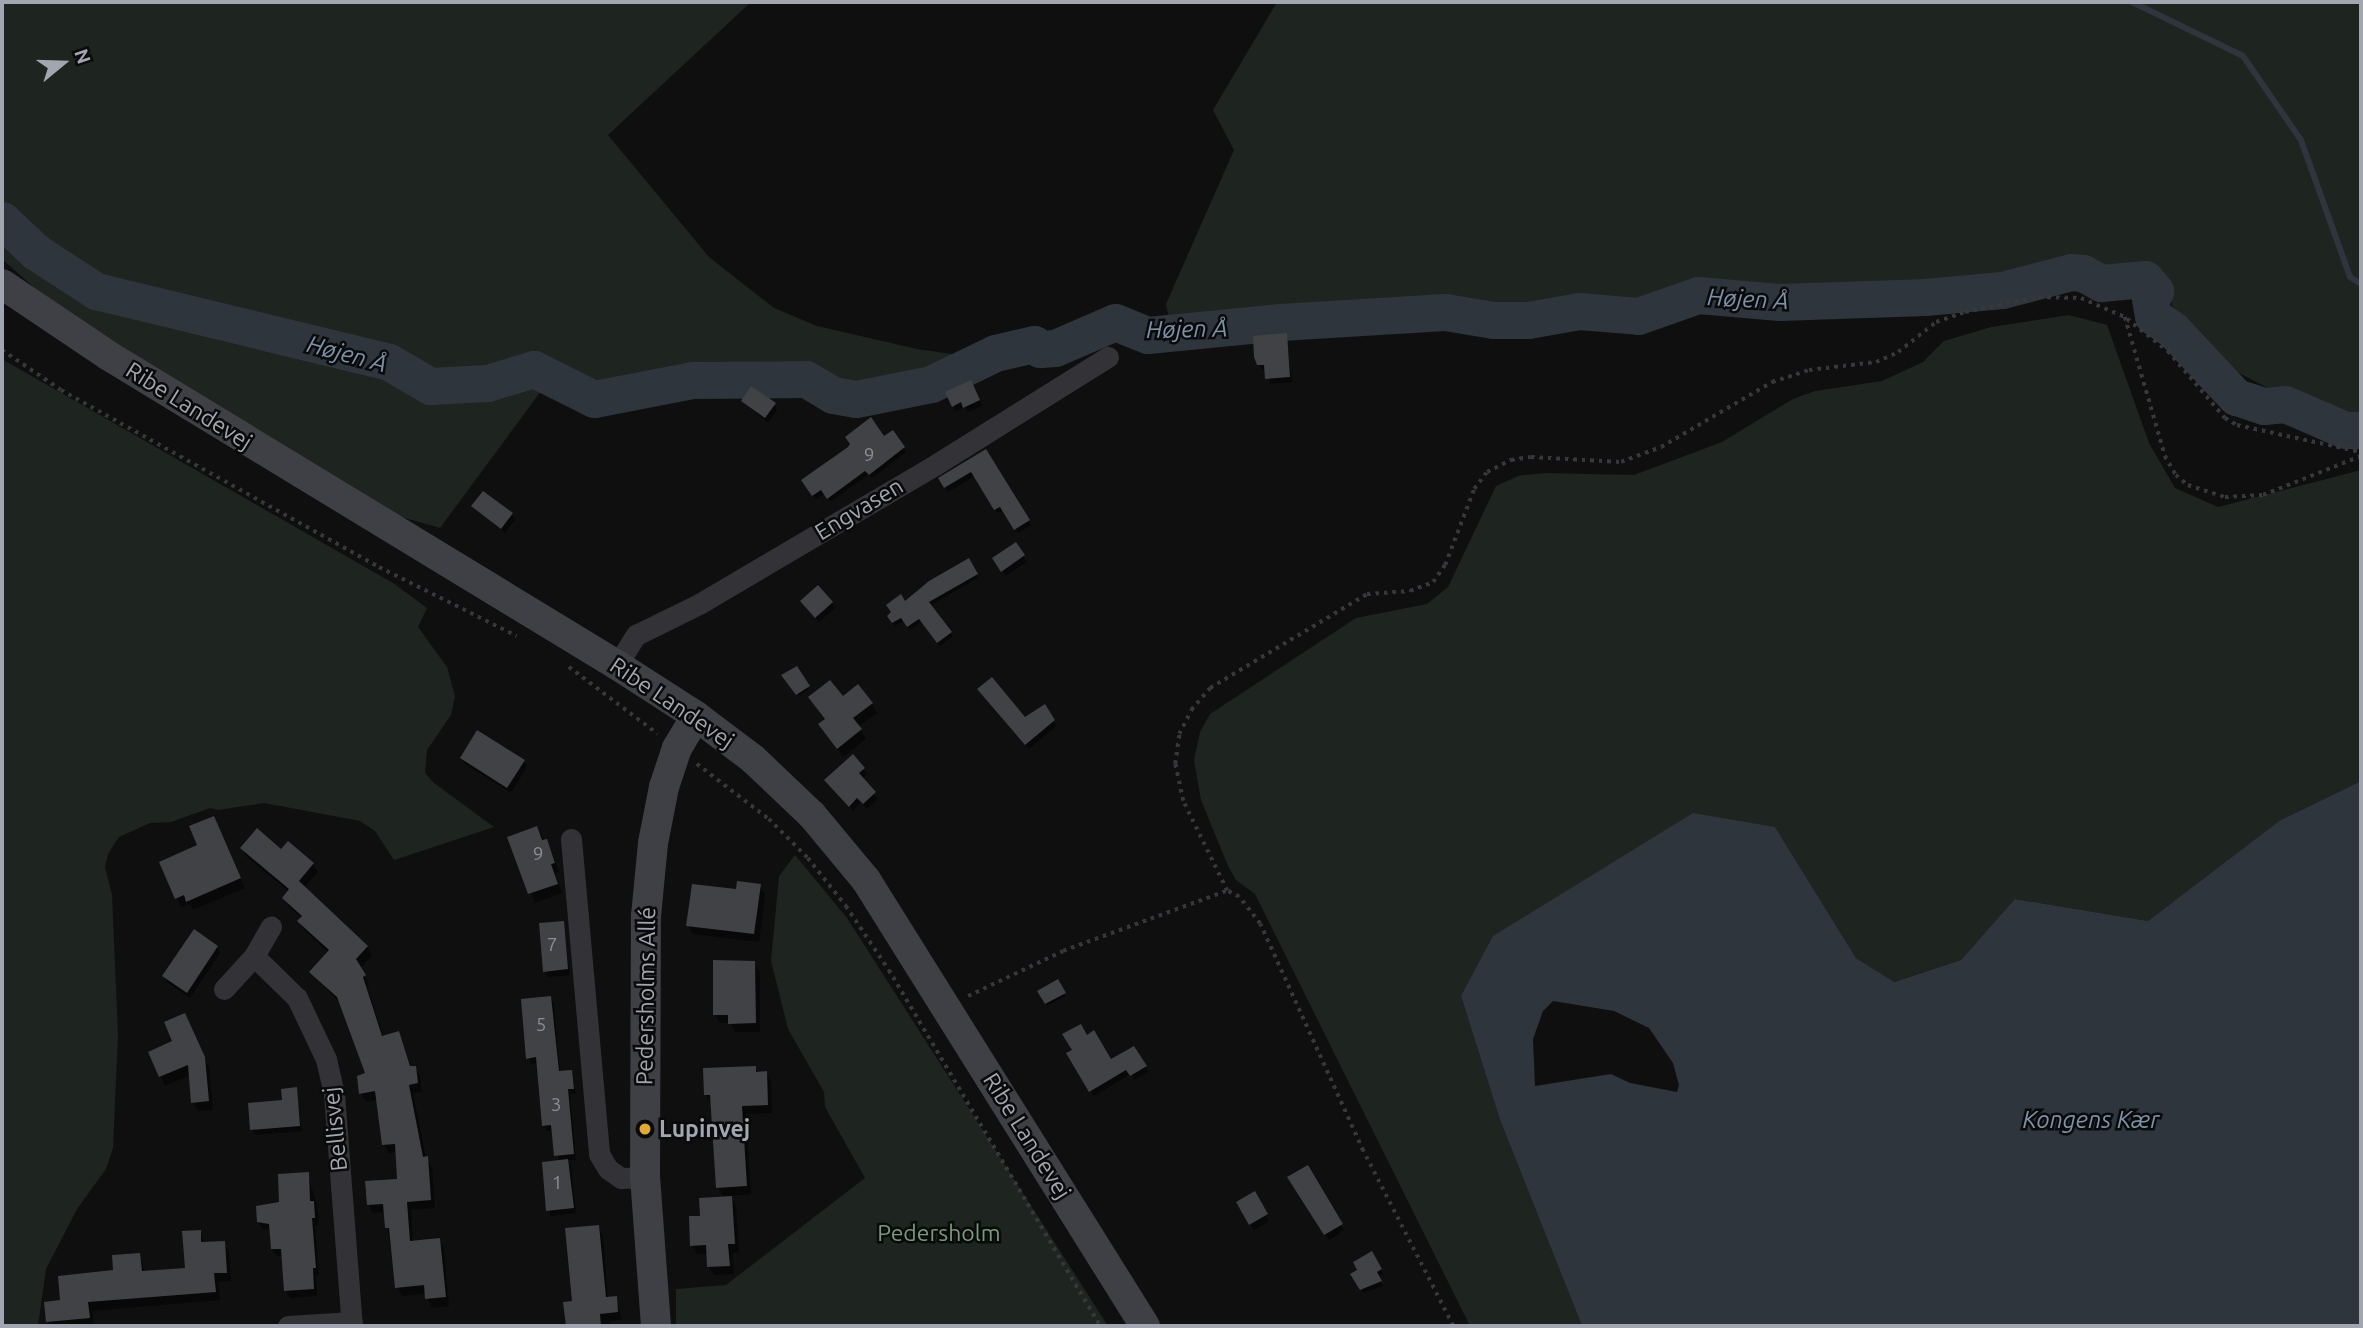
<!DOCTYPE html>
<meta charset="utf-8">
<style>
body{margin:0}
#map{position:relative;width:2363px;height:1328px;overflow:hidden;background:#0f0f10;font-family:Ubuntu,sans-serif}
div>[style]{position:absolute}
.green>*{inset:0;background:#1e241f}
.water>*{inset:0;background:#2e353c}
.shadow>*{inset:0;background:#0007}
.stream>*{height:6px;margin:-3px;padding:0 3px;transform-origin:3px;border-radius:3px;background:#2e353c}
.river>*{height:37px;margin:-18.5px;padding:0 18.5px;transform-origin:18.5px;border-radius:18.5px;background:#2e353c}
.building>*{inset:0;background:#414246}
.path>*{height:3.5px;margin-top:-1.75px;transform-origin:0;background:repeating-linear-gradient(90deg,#37383c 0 3.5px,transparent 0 8.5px)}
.street>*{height:21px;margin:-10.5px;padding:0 10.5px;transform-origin:10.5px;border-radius:10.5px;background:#333337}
.secondary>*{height:30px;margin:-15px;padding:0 15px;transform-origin:15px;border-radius:15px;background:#3f4045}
.dots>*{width:19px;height:19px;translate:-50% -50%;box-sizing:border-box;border:4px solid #0a0a0b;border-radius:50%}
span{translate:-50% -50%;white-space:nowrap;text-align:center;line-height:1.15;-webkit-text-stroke:5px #0a0a0b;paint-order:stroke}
.number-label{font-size:19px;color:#8a8d96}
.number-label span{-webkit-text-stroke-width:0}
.street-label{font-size:23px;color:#a2a6b0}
.poi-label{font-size:23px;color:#a2a6b0;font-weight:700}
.left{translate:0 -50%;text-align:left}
.park-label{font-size:23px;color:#7a9a7c}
.water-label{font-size:24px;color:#7b92a9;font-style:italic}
.frame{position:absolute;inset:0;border:4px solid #a2a6b0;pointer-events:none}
.north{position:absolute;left:28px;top:28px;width:70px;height:70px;-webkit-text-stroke:5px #0a0a0b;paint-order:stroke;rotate:71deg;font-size:19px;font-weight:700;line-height:28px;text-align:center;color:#a2a6b0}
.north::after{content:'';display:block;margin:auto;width:24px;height:32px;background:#a2a6b0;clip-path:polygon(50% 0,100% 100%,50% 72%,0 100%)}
</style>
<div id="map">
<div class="green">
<div style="clip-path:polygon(2px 2px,751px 2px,608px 135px,709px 257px,774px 308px,817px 326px,917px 349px,965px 356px,922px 393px,877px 406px,780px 386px,753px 385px,663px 390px,595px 404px,547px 383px,440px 528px,391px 514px,56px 307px,2px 259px)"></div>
<div style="clip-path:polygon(1277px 2px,2361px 2px,2361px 420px,2346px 419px,2316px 399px,2274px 391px,2237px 372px,2172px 306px,2168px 287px,2145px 272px,2101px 283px,2083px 273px,2071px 272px,2002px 290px,1925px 297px,1780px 302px,1698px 295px,1638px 316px,1579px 311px,1528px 320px,1493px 320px,1445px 312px,1280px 322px,1172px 332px,1166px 304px,1234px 150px,1213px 110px)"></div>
<div style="clip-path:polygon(2069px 315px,2107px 325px,2149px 443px,2175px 488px,2218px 507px,2361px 470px,2361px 781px,2279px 821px,2148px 921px,2016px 899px,1961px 960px,1893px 982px,1856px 958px,1775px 827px,1461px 996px,1500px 1120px,1582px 1326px,1470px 1326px,1255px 894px,1236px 880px,1228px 866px,1201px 800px,1194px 760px,1200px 732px,1210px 714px,1356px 618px,1427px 604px,1448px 587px,1496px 486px,1518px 476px,1544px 473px,1634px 475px,1722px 442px,1793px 399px,1815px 391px,1882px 381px,1923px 362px,1944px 341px,1991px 327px)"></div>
<div style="clip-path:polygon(2px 359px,393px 583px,427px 608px,418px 627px,447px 667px,455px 696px,451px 715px,427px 750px,425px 773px,434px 783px,494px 827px,394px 860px,375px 831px,360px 821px,264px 803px,218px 810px,210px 808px,171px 822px,150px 823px,119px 837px,108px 854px,105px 867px,112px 895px,118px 1034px,113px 1148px,106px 1169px,77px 1209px,46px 1269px,38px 1326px,2px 1326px)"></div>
<div style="clip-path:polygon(795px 855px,847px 918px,1108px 1326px,676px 1326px,676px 1289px,726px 1285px,865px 1178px,825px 1107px,824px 1092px,788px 1029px,771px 961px,779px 876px)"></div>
</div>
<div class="water">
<div style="clip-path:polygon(evenodd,2361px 781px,2361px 1326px,1582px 1326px,1500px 1120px,1461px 996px,1493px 936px,1693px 813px,1775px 827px,1856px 958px,1894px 982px,1961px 960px,2015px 899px,2148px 921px,2279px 821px,2361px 781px,1553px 1001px,1614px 1011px,1649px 1028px,1673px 1063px,1679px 1085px,1677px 1092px,1630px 1083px,1611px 1074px,1535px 1086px,1533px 1039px,1543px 1011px,1553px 1001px)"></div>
</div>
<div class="shadow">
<div style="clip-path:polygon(1286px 335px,1292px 382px,1270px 384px,1266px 370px,1262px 370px,1259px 364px)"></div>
<div style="clip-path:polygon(973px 388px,982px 406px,968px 412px,965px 407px,956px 411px,953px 406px)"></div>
<div style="clip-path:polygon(743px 401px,774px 404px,777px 410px,768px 423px)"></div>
<div style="clip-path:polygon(904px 448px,906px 452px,872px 478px,869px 474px,830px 502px,825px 493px,816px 499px,806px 485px)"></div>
<div style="clip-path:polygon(986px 451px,1031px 525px,1018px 533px,1004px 510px,998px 513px,975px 476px,948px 492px,941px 479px)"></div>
<div style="clip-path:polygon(473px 506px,512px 514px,515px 520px,505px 533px)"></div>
<div style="clip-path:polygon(1015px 544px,1027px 562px,1006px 576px,994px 558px)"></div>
<div style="clip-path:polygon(968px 560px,978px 578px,930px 606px,953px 636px,940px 646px,922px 621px,910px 630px,904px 621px,895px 626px,889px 616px)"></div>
<div style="clip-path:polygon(832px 603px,835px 608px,819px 622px,805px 607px)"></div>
<div style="clip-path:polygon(797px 668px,809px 689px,799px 696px,784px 676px)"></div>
<div style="clip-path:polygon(979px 690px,1024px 719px,1044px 706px,1056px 726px,1029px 749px)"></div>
<div style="clip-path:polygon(842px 698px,872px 704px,877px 713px,858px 727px,866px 739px,843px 757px,820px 725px,826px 720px,816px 707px)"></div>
<div style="clip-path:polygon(462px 758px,524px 762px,527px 767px,511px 793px,465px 764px)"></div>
<div style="clip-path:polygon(864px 769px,867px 774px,862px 779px,878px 799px,867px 809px,861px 802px,853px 811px,826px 780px)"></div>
<div style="clip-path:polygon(218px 827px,245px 888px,193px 910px,190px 904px,181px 907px,161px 863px,200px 846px)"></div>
<div style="clip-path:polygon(537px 828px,551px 850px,559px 872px,555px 873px,562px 893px,535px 903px,510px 838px)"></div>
<div style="clip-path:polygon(242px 848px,282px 851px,313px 864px,318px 872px,304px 888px,367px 947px,372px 955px,360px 969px,369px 984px,367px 986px,384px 1038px,398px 1033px,412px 1068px,415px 1067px,420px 1076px,422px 1092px,413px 1093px,426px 1158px,432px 1167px,435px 1208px,411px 1210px,413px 1242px,439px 1240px,444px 1249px,449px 1306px,432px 1308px,426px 1294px,402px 1296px,397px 1287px,385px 1212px,373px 1213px,368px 1204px,399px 1181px,397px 1152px,389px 1153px,384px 1145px,378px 1100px,366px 1102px,361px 1093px,367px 1074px,341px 1004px,311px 972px,329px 953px,304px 930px,299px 921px,302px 918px,289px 907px,284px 898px,289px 892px,247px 857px)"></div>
<div style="clip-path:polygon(760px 886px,765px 895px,759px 942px,693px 934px,688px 925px,737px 891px)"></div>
<div style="clip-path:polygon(563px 923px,570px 975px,548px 977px,545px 971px)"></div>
<div style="clip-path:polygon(217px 947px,220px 953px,190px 998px,167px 982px,164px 976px)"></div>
<div style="clip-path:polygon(754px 963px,760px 972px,760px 1032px,735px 1032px,730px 1023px,720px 1023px,715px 1014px)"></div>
<div style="clip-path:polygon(1057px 982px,1065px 996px,1047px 1006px,1039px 991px)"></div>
<div style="clip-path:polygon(550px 998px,554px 1003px,560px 1073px,572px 1072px,576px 1094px,570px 1094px,576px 1160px,567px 1160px,571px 1166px,576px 1213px,551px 1216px,548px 1210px,559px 1162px,553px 1131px,547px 1131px,544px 1125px,539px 1063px,531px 1064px,528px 1058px)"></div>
<div style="clip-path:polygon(189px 1024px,209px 1068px,213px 1110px,198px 1111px,193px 1102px,191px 1075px,165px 1086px,150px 1052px,174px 1042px)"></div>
<div style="clip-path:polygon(1087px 1037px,1111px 1061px,1133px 1048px,1148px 1072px,1135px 1080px,1131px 1074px,1094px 1096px,1068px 1054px)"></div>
<div style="clip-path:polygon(755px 1068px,758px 1073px,766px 1073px,771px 1082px,772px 1113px,746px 1114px,751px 1194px,730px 1196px,736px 1206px,739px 1252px,732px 1253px,734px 1274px,714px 1275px,709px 1267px,708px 1254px,697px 1254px,692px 1245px,702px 1217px,724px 1198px,718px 1187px,711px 1104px,706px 1095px)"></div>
<div style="clip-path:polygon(296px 1089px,302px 1131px,255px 1135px,252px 1130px)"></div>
<div style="clip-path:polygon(1307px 1167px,1344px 1230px,1329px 1240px,1290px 1178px)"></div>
<div style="clip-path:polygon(308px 1174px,318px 1210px,319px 1225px,315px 1226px,319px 1275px,316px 1275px,317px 1296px,290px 1298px,286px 1291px,283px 1256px,277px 1256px,272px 1249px,271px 1230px,263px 1229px,258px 1222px,281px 1203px)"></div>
<div style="clip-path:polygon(1254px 1194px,1269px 1221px,1254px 1230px,1238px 1203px)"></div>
<div style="clip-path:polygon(598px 1227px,603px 1235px,608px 1298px,616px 1298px,622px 1320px,610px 1321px,611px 1326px,567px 1326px,565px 1303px,574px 1302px)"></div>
<div style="clip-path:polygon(200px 1232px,205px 1244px,224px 1243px,229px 1252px,231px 1281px,218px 1282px,220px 1300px,92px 1311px,94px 1326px,50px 1326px,48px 1322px,62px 1302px,139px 1254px,145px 1272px,187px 1269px)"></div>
<div style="clip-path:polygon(1372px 1253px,1383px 1274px,1377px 1277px,1383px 1286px,1363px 1293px,1353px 1275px)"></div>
</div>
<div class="stream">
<div style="left:2132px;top:2px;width:123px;rotate:25.9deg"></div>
<div style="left:2243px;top:56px;width:102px;rotate:55.4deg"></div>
<div style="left:2301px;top:140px;width:145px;rotate:70.3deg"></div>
<div style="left:2350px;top:277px;width:13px;rotate:32deg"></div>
</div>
<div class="river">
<div style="left:2px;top:220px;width:47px;rotate:43.3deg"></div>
<div style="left:36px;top:252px;width:72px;rotate:33deg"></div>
<div style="left:96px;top:291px;width:301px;rotate:13.6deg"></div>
<div style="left:389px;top:362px;width:48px;rotate:30.3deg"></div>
<div style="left:430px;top:386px;width:57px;rotate:-3deg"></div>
<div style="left:487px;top:383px;width:49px;rotate:-16.6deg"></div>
<div style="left:534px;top:369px;width:67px;rotate:26.6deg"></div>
<div style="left:594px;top:399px;width:101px;rotate:-10.9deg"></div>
<div style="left:693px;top:380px;width:113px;rotate:-0.5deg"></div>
<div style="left:806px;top:379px;width:31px;rotate:31deg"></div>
<div style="left:833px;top:395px;width:23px;rotate:10deg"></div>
<div style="left:856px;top:399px;width:76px;rotate:-11.3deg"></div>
<div style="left:931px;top:384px;width:71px;rotate:-25.8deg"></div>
<div style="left:995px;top:353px;width:40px;rotate:-13deg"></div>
<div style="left:1034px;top:344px;width:8px;rotate:40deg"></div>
<div style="left:1040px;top:349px;width:15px;rotate:-4deg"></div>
<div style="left:1055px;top:348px;width:65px;rotate:-23.4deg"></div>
<div style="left:1115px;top:322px;width:35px;rotate:22deg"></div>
<div style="left:1148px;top:335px;width:133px;rotate:-5.6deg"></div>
<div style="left:1280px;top:322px;width:165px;rotate:-3.5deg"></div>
<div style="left:1445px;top:312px;width:49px;rotate:9.5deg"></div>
<div style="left:1493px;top:320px;width:35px"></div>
<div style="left:1528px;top:320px;width:52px;rotate:-10deg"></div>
<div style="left:1579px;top:311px;width:59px;rotate:4.8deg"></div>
<div style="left:1638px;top:316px;width:64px;rotate:-19.3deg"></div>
<div style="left:1698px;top:295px;width:82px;rotate:4.9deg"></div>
<div style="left:1780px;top:302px;width:145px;rotate:-2deg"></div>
<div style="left:1925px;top:297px;width:77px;rotate:-5.2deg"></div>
<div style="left:2002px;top:290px;width:71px;rotate:-14.6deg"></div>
<div style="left:2071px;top:272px;width:12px;rotate:5deg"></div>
<div style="left:2083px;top:273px;width:21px;rotate:29deg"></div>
<div style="left:2101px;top:283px;width:44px;rotate:-5.2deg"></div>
<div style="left:2145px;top:279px;width:16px;rotate:50deg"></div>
<div style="left:2155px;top:291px;width:9px;rotate:122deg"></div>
<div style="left:2150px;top:299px;width:17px;rotate:80deg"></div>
<div style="left:2153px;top:316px;width:24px;rotate:35deg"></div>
<div style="left:2173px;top:330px;width:92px;rotate:46.8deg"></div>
<div style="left:2236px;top:397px;width:29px;rotate:18deg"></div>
<div style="left:2264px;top:406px;width:21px;rotate:-5deg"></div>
<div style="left:2285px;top:404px;width:65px;rotate:23.4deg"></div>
<div style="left:2345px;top:430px;width:16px"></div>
</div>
<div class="building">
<div style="clip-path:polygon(1287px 333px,1290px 377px,1265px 379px,1264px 365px,1257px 365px,1254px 357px,1253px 336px)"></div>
<div style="clip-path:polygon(971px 380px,980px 400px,963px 408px,961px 402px,952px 407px,945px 392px)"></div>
<div style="clip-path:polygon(751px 386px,776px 403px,765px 418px,741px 401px)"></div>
<div style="clip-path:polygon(871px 417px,884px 436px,893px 430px,905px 447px,869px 475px,865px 471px,827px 499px,821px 490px,812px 496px,801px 480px,848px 447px,850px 444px,845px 437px)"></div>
<div style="clip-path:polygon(986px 449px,1030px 520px,1014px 530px,1000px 507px,994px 510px,971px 472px,944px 488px,938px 478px)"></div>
<div style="clip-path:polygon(483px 491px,513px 513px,501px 529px,471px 506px)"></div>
<div style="clip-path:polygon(1016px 542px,1025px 555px,1001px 572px,992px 558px)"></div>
<div style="clip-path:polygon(969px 558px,978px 574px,929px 602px,952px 632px,937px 643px,919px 619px,907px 627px,901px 618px,892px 623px,887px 616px,891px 612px,886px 605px,901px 594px,905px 601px,929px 581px)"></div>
<div style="clip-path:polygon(818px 585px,833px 602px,815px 618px,800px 601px)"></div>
<div style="clip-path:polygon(797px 666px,810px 686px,796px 695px,781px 675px)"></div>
<div style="clip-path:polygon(992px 677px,1025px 717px,1045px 704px,1055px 720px,1025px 745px,977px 689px)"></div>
<div style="clip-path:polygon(830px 680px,843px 696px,858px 684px,873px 703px,853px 718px,862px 729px,837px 749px,818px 724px,825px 719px,808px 697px)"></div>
<div style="clip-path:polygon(477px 730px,525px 760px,507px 788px,460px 758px)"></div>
<div style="clip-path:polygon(853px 754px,865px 768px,859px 773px,876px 792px,863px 804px,857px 798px,849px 807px,824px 780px)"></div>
<div style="clip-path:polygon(214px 816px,241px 878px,186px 902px,184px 895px,175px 899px,159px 862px,197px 845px,189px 826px)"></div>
<div style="clip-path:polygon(537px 826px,542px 840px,547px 839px,555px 863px,551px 864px,558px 884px,528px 894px,507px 837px)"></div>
<div style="clip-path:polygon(257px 828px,281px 849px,288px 841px,314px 863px,299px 881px,368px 946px,356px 959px,366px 975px,363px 977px,382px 1036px,399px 1031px,410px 1066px,416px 1066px,418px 1083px,409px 1085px,423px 1157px,428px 1156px,431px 1200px,407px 1202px,410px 1241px,440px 1238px,446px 1297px,425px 1299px,424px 1285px,395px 1288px,389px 1228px,385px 1228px,383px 1204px,367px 1205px,365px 1181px,397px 1179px,395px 1144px,382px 1145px,375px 1091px,359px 1094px,357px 1076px,365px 1073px,337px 997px,309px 972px,329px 950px,297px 921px,302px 916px,282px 898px,289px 889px,240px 848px)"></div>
<div style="clip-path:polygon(737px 881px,761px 884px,754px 934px,686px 926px,692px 884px,736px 889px)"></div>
<div style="clip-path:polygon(564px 921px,568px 969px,543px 972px,539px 923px)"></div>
<div style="clip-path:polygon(194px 929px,218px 946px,187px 993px,162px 976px)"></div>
<div style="clip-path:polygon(713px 960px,755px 961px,756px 1023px,728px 1024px,728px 1015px,713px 1015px)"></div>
<div style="clip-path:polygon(1058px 979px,1066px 993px,1045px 1004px,1037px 991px)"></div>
<div style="clip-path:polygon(551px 996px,559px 1071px,572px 1070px,574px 1089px,568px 1089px,574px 1154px,554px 1156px,551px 1125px,542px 1126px,536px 1057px,526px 1059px,521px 999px)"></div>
<div style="clip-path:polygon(185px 1013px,205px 1057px,209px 1101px,191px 1103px,188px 1065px,159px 1077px,148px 1052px,172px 1041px,164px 1022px)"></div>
<div style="clip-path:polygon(1081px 1024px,1087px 1035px,1094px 1030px,1111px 1059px,1134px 1046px,1147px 1066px,1130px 1076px,1126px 1070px,1089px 1092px,1066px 1053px,1072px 1050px,1062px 1034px)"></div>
<div style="clip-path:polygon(756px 1066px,756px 1072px,767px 1071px,768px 1105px,742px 1106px,747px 1186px,716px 1188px,710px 1095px,704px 1095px,703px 1068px)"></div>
<div style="clip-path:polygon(297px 1087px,300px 1126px,250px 1130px,248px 1103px,282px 1100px,281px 1089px)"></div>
<div style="clip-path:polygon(568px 1159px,574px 1208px,546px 1211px,542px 1162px)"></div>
<div style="clip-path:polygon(1308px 1165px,1343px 1224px,1324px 1235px,1287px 1177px)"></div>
<div style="clip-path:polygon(309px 1172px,310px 1201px,314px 1201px,315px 1218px,312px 1218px,316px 1268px,313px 1268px,314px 1289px,284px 1291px,281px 1249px,271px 1249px,269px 1224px,257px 1222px,256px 1206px,279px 1202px,278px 1174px)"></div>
<div style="clip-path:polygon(1255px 1191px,1268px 1214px,1249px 1225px,1236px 1202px)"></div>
<div style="clip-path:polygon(732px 1196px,735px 1244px,728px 1244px,730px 1266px,707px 1267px,706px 1245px,690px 1246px,689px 1216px,700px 1216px,699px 1198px)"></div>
<div style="clip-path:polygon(599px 1225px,606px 1297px,617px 1296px,618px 1312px,600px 1314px,601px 1326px,566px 1326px,563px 1302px,572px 1301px,565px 1228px)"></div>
<div style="clip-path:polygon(201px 1230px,201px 1242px,225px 1241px,227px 1273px,214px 1273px,216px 1292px,88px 1302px,90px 1318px,46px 1322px,44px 1302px,60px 1300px,58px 1276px,113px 1270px,112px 1255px,140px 1253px,142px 1271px,185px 1268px,182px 1231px)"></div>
<div style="clip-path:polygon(1372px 1251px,1382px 1269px,1377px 1272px,1382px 1281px,1360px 1290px,1350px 1274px,1357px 1270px,1353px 1262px)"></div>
</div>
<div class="path">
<div style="left:2127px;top:319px;width:52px;rotate:38deg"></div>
<div style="left:2168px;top:351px;width:88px;rotate:49.6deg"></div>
<div style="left:2225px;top:418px;width:14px;rotate:30deg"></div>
<div style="left:2237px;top:425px;width:127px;rotate:12.3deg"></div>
<div style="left:2px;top:350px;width:71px;rotate:34.1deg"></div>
<div style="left:61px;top:390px;width:364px;rotate:29.1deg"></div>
<div style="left:379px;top:567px;width:154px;rotate:26.6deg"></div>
<div style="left:569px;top:667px;width:111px;rotate:37deg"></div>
<div style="left:697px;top:764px;width:91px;rotate:37.4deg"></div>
<div style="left:769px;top:819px;width:55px;rotate:45deg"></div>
<div style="left:808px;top:858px;width:61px;rotate:51.6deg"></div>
<div style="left:846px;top:906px;width:77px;rotate:56.1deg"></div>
<div style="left:889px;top:970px;width:414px;rotate:59.3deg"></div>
<div style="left:968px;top:996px;width:105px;rotate:-25.3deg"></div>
<div style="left:1063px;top:951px;width:174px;rotate:-20.2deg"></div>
<div style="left:1453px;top:1326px;width:197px;rotate:-117.2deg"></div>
<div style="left:1363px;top:1151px;width:249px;rotate:-114.4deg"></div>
<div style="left:1260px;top:924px;width:34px;rotate:-128deg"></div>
<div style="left:1239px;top:897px;width:13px;rotate:-153deg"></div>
<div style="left:1227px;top:891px;width:100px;rotate:-116.1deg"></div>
<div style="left:1183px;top:801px;width:38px;rotate:-102deg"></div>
<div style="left:1175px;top:764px;width:30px;rotate:-82deg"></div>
<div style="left:1179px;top:734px;width:27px;rotate:-63deg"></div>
<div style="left:1191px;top:710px;width:29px;rotate:-49deg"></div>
<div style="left:1210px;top:688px;width:183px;rotate:-30.9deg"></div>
<div style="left:1367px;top:594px;width:43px;rotate:-4deg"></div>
<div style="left:1410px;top:591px;width:25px;rotate:-21deg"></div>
<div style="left:1433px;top:582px;width:21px;rotate:-55deg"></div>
<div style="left:1445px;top:565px;width:81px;rotate:-69.1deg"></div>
<div style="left:1474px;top:489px;width:21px;rotate:-53deg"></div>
<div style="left:1487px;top:472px;width:27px;rotate:-27deg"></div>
<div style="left:1511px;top:460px;width:20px;rotate:-9deg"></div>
<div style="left:1531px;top:457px;width:90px;rotate:3.2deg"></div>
<div style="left:1621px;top:462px;width:43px;rotate:-20.6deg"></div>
<div style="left:1661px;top:447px;width:129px;rotate:-30.4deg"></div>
<div style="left:1772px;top:382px;width:39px;rotate:-18deg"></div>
<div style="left:1809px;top:370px;width:67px;rotate:-6.8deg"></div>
<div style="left:1876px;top:362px;width:24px;rotate:-24deg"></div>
<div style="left:1898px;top:352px;width:48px;rotate:-38.3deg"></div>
<div style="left:1936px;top:322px;width:31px;rotate:-19deg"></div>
<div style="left:1965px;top:312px;width:76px;rotate:-11.5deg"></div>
<div style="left:2039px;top:297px;width:42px;rotate:1.4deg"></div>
<div style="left:2081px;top:298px;width:48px;rotate:23.4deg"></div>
<div style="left:2125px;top:317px;width:145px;rotate:73.9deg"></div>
<div style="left:2165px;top:456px;width:22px;rotate:60deg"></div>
<div style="left:2176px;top:475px;width:16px;rotate:40deg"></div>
<div style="left:2188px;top:485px;width:39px;rotate:18deg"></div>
<div style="left:2225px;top:497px;width:38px;rotate:-3deg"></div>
<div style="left:2263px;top:495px;width:105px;rotate:-21.7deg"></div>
</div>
<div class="street">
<div style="left:617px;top:665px;width:36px;rotate:-58deg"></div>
<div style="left:636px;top:635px;width:70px;rotate:-26.2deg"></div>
<div style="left:699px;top:604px;width:274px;rotate:-30.5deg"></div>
<div style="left:935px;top:465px;width:204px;rotate:-32deg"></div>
<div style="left:571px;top:839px;width:316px;rotate:84.9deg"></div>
<div style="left:599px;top:1154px;width:17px;rotate:59deg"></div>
<div style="left:608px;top:1169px;width:16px;rotate:35deg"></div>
<div style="left:621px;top:1178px;width:24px;rotate:-2deg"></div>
<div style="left:254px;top:956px;width:60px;rotate:44.3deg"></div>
<div style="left:297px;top:998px;width:68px;rotate:64.6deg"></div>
<div style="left:326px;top:1059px;width:36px;rotate:77deg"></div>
<div style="left:334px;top:1094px;width:233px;rotate:85.6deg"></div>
<div style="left:224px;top:989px;width:45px;rotate:-47.7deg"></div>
<div style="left:254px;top:956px;width:34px;rotate:-60deg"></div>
<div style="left:288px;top:1326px;width:64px;rotate:-3.6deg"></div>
</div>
<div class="secondary">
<div style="left:2px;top:284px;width:129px;rotate:33.9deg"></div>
<div style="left:109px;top:356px;width:595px;rotate:31.31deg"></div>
<div style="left:617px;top:665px;width:94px;rotate:32.8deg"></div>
<div style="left:696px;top:716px;width:71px;rotate:37deg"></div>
<div style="left:753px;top:759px;width:81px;rotate:43.5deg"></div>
<div style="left:812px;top:815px;width:85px;rotate:50.3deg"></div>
<div style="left:866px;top:880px;width:526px;rotate:57.97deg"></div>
<div style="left:656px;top:1326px;width:149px;rotate:-94.2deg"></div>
<div style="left:645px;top:1177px;width:261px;rotate:-89.8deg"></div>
<div style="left:646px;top:916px;width:73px;rotate:-84.5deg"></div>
<div style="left:653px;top:843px;width:57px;rotate:-78.9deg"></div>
<div style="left:664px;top:787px;width:41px;rotate:-71.6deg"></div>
<div style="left:677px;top:748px;width:37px;rotate:-59deg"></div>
</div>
<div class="dots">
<div style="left:645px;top:1129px;background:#dfaa38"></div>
</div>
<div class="number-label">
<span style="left:869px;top:455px">9</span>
<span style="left:538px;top:854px">9</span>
<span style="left:552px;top:945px">7</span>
<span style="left:541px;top:1025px">5</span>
<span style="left:556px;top:1105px">3</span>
<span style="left:557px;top:1183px">1</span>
</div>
<div class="street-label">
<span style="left:189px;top:406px;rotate:32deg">Ribe Landevej</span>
<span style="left:859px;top:509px;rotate:-31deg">Engvasen</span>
<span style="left:672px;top:703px;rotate:34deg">Ribe Landevej</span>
<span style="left:646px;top:996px;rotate:-89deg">Pedersholms Allé</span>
<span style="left:335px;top:1129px;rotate:-96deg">Bellisvej</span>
<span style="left:1027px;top:1136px;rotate:58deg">Ribe Landevej</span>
</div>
<div class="poi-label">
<span class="left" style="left:659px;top:1129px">Lupinvej</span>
</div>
<div class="park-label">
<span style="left:939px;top:1233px">Pedersholm</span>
</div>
<div class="water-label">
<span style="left:1748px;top:299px;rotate:3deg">Højen Å</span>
<span style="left:1187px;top:329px;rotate:-1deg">Højen Å</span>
<span style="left:347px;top:354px;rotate:15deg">Højen Å</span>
<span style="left:2091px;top:1120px">Kongens Kær</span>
</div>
<div class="frame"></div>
<div class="north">N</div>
</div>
